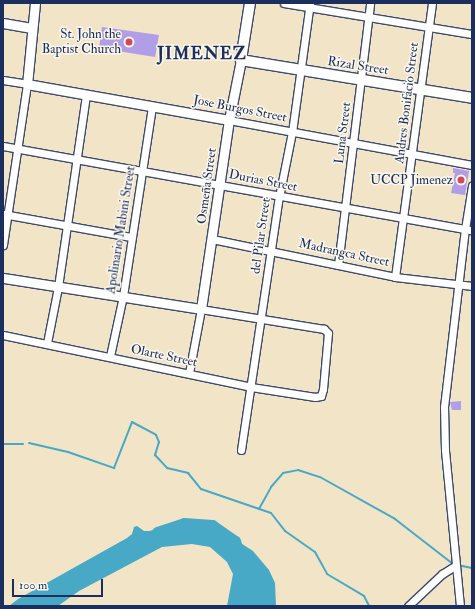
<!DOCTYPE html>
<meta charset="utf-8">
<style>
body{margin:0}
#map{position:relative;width:475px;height:609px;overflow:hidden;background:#f2e4c7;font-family:"IM FELL Double Pica",serif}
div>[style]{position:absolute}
.water>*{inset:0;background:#47a9c6}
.stream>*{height:2px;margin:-1px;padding:0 1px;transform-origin:1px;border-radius:1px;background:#47a9c6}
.river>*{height:11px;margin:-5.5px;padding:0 5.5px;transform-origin:5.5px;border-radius:5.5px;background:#47a9c6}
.building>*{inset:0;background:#b09ee6}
.roads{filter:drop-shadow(1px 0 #3b4a6e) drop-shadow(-1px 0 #3b4a6e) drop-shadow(0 1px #3b4a6e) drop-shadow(0 -1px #3b4a6e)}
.minor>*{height:7px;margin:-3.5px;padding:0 3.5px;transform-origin:3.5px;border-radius:3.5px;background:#fff}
.tertiary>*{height:9px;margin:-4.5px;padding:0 4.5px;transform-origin:4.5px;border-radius:4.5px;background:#fff}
.secondary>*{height:10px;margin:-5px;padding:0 5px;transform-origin:5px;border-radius:5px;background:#fff}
.dots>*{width:11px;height:11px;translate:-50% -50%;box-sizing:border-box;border:2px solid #fbf7ec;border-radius:50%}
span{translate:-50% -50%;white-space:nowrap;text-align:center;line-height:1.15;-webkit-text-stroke:3px #fbf7ec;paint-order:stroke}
.poi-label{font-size:13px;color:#1b2f5e}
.right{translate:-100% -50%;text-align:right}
.street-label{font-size:13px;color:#1b2f5e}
.district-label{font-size:17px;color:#1b2f5e;font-weight:700;letter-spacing:1px}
.frame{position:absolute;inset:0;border:4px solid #1b2f5e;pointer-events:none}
.scale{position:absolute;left:12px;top:579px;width:91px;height:18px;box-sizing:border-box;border:2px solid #1b2f5e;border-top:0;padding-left:5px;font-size:12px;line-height:14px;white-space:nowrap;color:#1b2f5e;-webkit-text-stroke:3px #fbf7ec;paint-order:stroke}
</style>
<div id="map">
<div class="water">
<div style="clip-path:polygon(186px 524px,211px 528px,239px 542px,253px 551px,269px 570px,275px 583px,276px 606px,227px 606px,233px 574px,227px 562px,210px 547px,192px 544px,162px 547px,79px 591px,58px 606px,9px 606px,18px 599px,127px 538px,132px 534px,134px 527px,137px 526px,144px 531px,149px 531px,166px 527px,177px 529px)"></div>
</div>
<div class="stream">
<div style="left:29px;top:443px;width:40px;rotate:13deg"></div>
<div style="left:68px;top:452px;width:49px;rotate:19.2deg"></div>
<div style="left:114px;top:468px;width:49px;rotate:-68.6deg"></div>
<div style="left:132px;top:422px;width:27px;rotate:28deg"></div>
<div style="left:156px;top:435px;width:8px;rotate:67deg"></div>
<div style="left:159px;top:442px;width:14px;rotate:107deg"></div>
<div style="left:155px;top:455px;width:18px;rotate:47deg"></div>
<div style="left:167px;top:468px;width:22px;rotate:13deg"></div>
<div style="left:188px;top:473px;width:21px;rotate:51deg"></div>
<div style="left:201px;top:489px;width:74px;rotate:18.9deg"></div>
<div style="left:271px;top:513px;width:23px;rotate:52deg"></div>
<div style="left:285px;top:531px;width:37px;rotate:35deg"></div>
<div style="left:315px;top:552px;width:25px;rotate:61deg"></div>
<div style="left:327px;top:574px;width:43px;rotate:30.7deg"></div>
<div style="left:364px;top:596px;width:11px;rotate:63deg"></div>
<div style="left:3px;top:444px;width:20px"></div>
<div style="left:259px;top:509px;width:25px;rotate:-61deg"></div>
<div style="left:271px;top:487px;width:18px;rotate:-49deg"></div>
<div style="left:283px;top:473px;width:15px;rotate:-11deg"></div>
<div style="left:298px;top:470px;width:23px;rotate:18deg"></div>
<div style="left:320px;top:477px;width:86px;rotate:29.2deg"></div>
<div style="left:395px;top:519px;width:73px;rotate:37.8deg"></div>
<div style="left:458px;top:565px;width:14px;rotate:12deg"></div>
</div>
<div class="river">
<div style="left:157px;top:532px;width:28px;rotate:-18deg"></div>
<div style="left:184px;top:523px;width:28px;rotate:4deg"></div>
<div style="left:212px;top:525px;width:28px;rotate:35deg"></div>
<div style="left:235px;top:541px;width:6px;rotate:72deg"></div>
</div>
<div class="building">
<div style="clip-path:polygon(102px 27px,159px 35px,155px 57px,99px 48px)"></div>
<div style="clip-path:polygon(453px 168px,469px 171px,465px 195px,451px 193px,455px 173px,453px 173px)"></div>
<div style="clip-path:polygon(461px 401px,461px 410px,452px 410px,450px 402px)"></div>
</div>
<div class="roads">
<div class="minor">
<div style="left:284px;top:3px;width:191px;rotate:9.4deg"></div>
<div style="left:3px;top:80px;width:24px;rotate:9deg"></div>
<div style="left:27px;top:84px;width:163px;rotate:98.5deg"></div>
<div style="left:229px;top:120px;width:247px;rotate:10.5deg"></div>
<div style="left:3px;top:146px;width:476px;rotate:10.2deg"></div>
<div style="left:3px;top:214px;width:130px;rotate:10.2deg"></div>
<div style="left:212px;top:239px;width:187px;rotate:11.7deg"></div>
<div style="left:395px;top:277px;width:78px;rotate:6.7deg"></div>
<div style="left:338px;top:265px;width:264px;rotate:-83deg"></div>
<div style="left:395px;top:277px;width:276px;rotate:-82.3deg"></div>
<div style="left:3px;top:335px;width:253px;rotate:11.8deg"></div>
<div style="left:251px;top:387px;width:65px;rotate:8.9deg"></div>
<div style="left:315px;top:397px;width:6px;rotate:-9deg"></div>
<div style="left:321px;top:396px;width:7px;rotate:-74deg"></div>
<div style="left:323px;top:389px;width:56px;rotate:-84.9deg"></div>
<div style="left:328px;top:333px;width:6px;rotate:-135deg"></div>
<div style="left:324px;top:329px;width:125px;rotate:-170.8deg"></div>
<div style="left:201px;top:309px;width:65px;rotate:100.6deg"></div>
<div style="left:47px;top:343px;width:57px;rotate:-78.9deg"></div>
<div style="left:58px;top:287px;width:195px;rotate:-81.7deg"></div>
<div style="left:110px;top:356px;width:61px;rotate:-77.8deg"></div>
<div style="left:123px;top:296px;width:192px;rotate:-81.3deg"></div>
<div style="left:241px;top:450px;width:256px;rotate:-81.5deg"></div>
<div style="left:279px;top:197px;width:66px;rotate:-78.7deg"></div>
<div style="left:292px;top:132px;width:130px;rotate:-82.1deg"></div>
<div style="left:408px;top:606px;width:47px;rotate:-43.3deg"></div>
<div style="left:442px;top:574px;width:15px;rotate:-32deg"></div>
<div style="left:460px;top:606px;width:157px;rotate:-95.5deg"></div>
<div style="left:445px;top:450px;width:43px;rotate:-91.3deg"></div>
<div style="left:444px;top:407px;width:179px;rotate:-83.3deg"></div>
<div style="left:465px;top:229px;width:44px;rotate:-80.8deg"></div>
</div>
<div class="tertiary">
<div style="left:35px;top:3px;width:81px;rotate:95.6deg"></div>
<div style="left:27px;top:84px;width:205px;rotate:10.1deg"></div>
<div style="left:3px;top:23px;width:29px;rotate:10deg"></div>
<div style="left:3px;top:278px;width:200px;rotate:8.9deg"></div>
<div style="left:201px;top:309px;width:191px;rotate:-81.6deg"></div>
<div style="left:229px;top:120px;width:61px;rotate:-78.7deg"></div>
</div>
<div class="secondary">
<div style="left:250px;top:3px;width:58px;rotate:99deg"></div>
<div style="left:241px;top:60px;width:234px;rotate:9.3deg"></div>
</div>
</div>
<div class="dots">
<div style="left:129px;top:42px;background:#d1495b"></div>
<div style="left:461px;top:180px;background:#d1495b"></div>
</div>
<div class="poi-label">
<span class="right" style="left:121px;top:42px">St. John the<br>Baptist Church</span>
<span class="right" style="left:453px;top:180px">UCCP Jimenez</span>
</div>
<div class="street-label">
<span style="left:358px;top:66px;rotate:9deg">Rizal Street</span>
<span style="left:407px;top:103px;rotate:-83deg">Andres Bonifacio Street</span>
<span style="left:240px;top:109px;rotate:11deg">Jose Burgos Street</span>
<span style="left:343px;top:133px;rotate:-83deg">Luna Street</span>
<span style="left:263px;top:181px;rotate:11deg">Durias Street</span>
<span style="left:207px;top:186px;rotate:-82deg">Osmeña Street</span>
<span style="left:121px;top:230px;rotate:-81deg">Apolinario Mabini Street</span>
<span style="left:261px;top:236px;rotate:-82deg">del Pilar Street</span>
<span style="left:344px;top:253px;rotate:12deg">Madrangca Street</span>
<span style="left:164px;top:356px;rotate:12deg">Olarte Street</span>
</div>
<div class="district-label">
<span style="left:202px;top:54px">JIMENEZ</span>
</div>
<div class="frame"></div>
<div class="scale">100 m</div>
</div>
